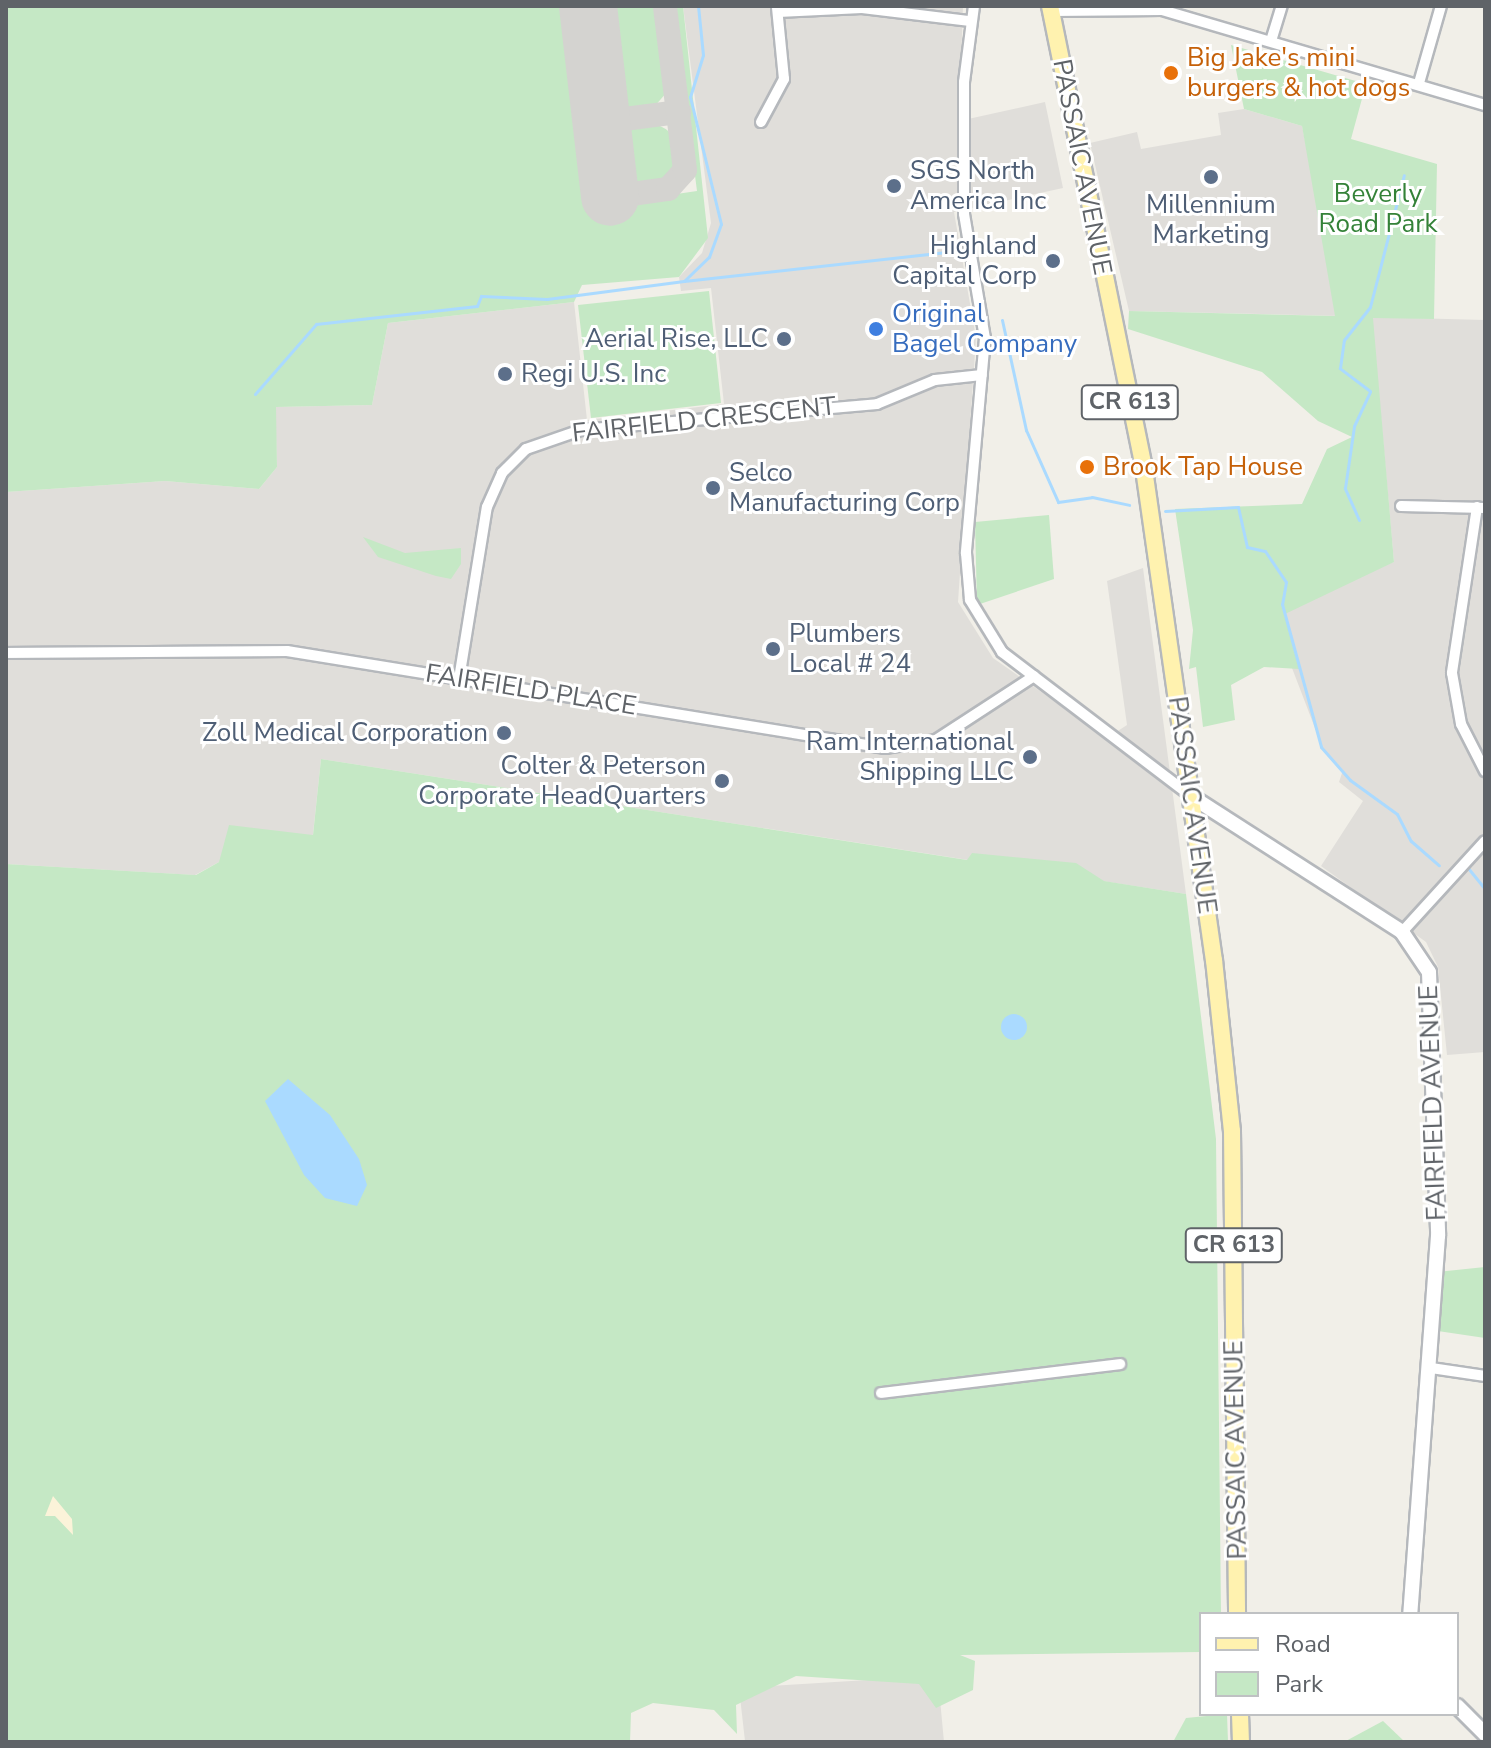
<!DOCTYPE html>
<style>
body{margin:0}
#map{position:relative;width:1491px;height:1748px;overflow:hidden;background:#f1efe8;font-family:"Nunito Sans",sans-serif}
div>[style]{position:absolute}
.industrial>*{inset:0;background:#e0deda}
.green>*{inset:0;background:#c5e8c5}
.round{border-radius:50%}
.sand>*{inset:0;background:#fbf3d9}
.water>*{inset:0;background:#aadaff}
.stream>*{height:3px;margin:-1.5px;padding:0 1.5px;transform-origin:1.5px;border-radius:1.5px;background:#aadaff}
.taxiway>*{height:24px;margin:-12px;padding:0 12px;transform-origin:12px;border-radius:12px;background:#d4d3d0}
.runway>*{height:58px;margin:-29px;padding:0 29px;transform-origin:29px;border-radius:29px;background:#d4d3d0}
.roads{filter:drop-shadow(2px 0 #b5b8bc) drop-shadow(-2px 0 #b5b8bc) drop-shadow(0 2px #b5b8bc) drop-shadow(0 -2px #b5b8bc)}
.street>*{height:10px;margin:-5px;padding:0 5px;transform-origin:5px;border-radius:5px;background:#fff}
.secondary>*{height:14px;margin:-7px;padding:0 7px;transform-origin:7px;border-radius:7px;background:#fff}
.primary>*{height:16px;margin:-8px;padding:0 8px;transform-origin:8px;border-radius:8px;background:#fff2af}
.dots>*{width:22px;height:22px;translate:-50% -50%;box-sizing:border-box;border:4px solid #fff;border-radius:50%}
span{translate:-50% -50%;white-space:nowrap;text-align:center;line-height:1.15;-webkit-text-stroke:6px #fff;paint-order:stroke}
.shield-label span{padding:2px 6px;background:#fff;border:2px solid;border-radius:6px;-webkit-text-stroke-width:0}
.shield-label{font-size:24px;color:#5f6368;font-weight:700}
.food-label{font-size:26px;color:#c56008}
.left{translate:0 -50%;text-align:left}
.street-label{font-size:26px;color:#5f6368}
.service-label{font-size:26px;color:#4e5e75}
.right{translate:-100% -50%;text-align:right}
.park-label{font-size:26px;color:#348238}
.shop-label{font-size:26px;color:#366cbe}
.frame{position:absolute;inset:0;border:8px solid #5f6368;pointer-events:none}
.legend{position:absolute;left:1199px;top:1612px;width:260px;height:104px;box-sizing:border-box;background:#fff;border:2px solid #bfc1c3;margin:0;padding:10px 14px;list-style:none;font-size:24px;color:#5f6368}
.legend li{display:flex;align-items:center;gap:16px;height:40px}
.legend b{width:40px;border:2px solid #bfc1c3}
</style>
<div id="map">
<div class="industrial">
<div style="clip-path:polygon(683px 6px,963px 6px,959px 121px,1045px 102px,1063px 188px,954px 212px,976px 338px,958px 602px,993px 658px,1107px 738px,1127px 725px,1107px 581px,1143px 568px,1186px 894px,321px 759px,310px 862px,219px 862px,195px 875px,6px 864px,6px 492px,165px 481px,259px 489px,277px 467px,275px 407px,372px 405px,388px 323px,574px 302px,587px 420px,724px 404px,711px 288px,681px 291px,679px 277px,702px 253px,711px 223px)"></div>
<div style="clip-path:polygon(1244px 109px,1302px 126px,1341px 316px,1129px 311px,1090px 143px,1137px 132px,1141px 149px,1221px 135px,1218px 113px)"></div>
<div style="clip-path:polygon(1372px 317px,1485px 320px,1485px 1052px,1447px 1055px,1438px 967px,1426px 942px,1321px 866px,1363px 801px,1339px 782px,1343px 770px,1323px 749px,1274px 621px,1336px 580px,1394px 562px)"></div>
<div style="clip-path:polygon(916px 1677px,939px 1689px,944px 1742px,745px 1741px,739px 1688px)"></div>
</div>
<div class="green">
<div style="clip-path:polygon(6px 6px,569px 6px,595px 206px,697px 191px,673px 6px,683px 6px,708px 238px,679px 277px,582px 285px,574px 302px,388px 323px,372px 405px,276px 407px,277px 467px,259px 489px,165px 481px,6px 492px)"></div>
<div style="clip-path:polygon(602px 6px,657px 6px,667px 92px,654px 107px,627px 108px,615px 97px)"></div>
<div style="clip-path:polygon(1231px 45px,1366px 84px,1351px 139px,1437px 164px,1434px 319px,1373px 318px,1394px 562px,1285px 614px,1299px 669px,1264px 667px,1231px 685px,1235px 720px,1203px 727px,1196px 667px,1189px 669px,1193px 630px,1175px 509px,1302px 504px,1327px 449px,1352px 437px,1318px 421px,1262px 372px,1128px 329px,1129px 311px,1335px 316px,1302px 126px,1244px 109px)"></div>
<div class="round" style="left:619px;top:124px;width:60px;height:60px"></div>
<div style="clip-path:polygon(709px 291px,721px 403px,591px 418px,578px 305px)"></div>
<div style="clip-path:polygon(1049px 515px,1054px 579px,977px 605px,975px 522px)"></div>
<div style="clip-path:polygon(363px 537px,405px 553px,461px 548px,461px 564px,451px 579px,436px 576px,378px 557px)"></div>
<div style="clip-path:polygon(321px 759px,967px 860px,972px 853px,1076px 863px,1104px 881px,1186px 894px,1216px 1139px,1221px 1614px,1201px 1614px,1201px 1652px,960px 1655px,975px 1661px,973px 1690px,936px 1708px,919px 1684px,796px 1676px,736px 1705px,737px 1734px,714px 1710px,653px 1703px,631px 1713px,630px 1742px,6px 1742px,6px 864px,196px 875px,219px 862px,229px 825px,313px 835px)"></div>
<div style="clip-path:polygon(1485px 1267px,1485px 1338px,1431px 1330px,1437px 1272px)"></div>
<div style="clip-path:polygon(1227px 1714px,1228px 1742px,1173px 1742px,1186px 1718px)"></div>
<div style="clip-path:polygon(1383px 1721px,1405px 1742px,1344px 1742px)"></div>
</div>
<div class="sand">
<div style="clip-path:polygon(53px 1496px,72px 1519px,73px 1535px,55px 1516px,45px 1516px)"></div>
</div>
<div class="water">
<div class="round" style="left:1001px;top:1014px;width:26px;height:26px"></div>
<div style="clip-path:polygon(288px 1079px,330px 1115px,359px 1159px,367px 1185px,357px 1206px,325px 1198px,304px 1175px,265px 1101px)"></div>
</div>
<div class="stream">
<div style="left:684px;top:281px;width:273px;rotate:-6.3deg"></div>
<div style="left:1002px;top:320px;width:113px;rotate:77.7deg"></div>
<div style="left:1026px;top:430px;width:79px;rotate:66deg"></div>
<div style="left:1058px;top:502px;width:34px;rotate:-8deg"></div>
<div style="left:1092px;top:497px;width:38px;rotate:12deg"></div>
<div style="left:255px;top:394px;width:93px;rotate:-48.9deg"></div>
<div style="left:316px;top:324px;width:162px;rotate:-6.4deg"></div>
<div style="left:477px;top:306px;width:11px;rotate:-68deg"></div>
<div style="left:481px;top:296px;width:66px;rotate:2.6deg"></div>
<div style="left:547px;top:299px;width:138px;rotate:-7.5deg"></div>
<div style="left:684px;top:281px;width:35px;rotate:-44deg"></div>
<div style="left:709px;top:257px;width:35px;rotate:-70deg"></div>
<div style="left:721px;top:224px;width:131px;rotate:-103.7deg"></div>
<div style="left:690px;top:97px;width:44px;rotate:-72.8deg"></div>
<div style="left:703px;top:55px;width:49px;rotate:-95.8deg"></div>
<div style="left:1165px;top:511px;width:73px;rotate:-3.1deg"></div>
<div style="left:1238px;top:507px;width:41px;rotate:77.3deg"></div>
<div style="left:1247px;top:547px;width:18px;rotate:13deg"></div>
<div style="left:1265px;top:551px;width:37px;rotate:56deg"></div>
<div style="left:1286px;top:582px;width:22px;rotate:100deg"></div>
<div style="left:1282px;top:604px;width:148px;rotate:74.7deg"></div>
<div style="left:1321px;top:747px;width:44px;rotate:48.7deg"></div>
<div style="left:1350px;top:780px;width:58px;rotate:35.9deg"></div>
<div style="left:1397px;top:814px;width:30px;rotate:63deg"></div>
<div style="left:1411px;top:841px;width:37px;rotate:41deg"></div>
<div style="left:1359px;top:520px;width:35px;rotate:-114deg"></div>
<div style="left:1345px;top:488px;width:63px;rotate:-81.7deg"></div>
<div style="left:1354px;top:426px;width:38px;rotate:-65deg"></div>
<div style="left:1370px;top:391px;width:38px;rotate:-143deg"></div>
<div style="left:1340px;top:368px;width:28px;rotate:-82deg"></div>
<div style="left:1344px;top:340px;width:42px;rotate:-51.8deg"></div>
<div style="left:1370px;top:307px;width:136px;rotate:-75.6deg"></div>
<div style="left:1468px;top:868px;width:27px;rotate:51deg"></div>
<div style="left:6px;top:1497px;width:10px;rotate:90deg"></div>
</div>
<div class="taxiway">
<div style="left:601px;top:122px;width:79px;rotate:-7.3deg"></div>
<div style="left:610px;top:197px;width:59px;rotate:-7.9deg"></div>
<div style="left:668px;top:189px;width:25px;rotate:-48deg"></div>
<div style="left:685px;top:170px;width:165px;rotate:-97deg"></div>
</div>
<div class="runway">
<div style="left:588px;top:6px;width:192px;rotate:83.4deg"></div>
</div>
<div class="roads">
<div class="street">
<div style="left:974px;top:6px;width:77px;rotate:97.5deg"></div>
<div style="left:964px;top:82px;width:132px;rotate:90deg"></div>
<div style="left:964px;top:214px;width:126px;rotate:80.4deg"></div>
<div style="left:985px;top:338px;width:216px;rotate:95.1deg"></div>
<div style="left:966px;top:553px;width:47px;rotate:85.1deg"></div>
<div style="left:970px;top:600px;width:61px;rotate:58.4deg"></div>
<div style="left:1002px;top:652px;width:236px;rotate:37.3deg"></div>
<div style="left:1051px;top:11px;width:111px;rotate:-0.5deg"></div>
<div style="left:1162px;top:10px;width:337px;rotate:16.4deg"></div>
<div style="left:778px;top:12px;width:84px;rotate:-2.7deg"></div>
<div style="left:862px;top:8px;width:109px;rotate:6.9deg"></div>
<div style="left:1271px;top:41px;width:37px;rotate:-73deg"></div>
<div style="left:1419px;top:83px;width:80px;rotate:-74.1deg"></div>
<div style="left:761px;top:122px;width:49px;rotate:-61.9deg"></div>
<div style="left:784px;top:79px;width:72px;rotate:-95.6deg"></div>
<div style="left:1401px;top:506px;width:84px;rotate:1.4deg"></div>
<div style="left:1477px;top:507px;width:168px;rotate:98.6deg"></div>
<div style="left:1452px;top:673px;width:52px;rotate:80deg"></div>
<div style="left:1461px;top:724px;width:53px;rotate:62.9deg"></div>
<div style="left:6px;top:653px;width:281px;rotate:-0.4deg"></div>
<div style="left:287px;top:651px;width:606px;rotate:9.21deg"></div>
<div style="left:885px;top:748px;width:52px;rotate:-8.9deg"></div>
<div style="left:936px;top:740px;width:117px;rotate:-33.1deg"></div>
<div style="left:459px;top:679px;width:174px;rotate:-80.8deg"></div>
<div style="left:487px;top:507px;width:37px;rotate:-66deg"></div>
<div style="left:502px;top:473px;width:34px;rotate:-45deg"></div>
<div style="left:526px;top:449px;width:58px;rotate:-19.1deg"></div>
<div style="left:581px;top:430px;width:297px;rotate:-5deg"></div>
<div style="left:877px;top:404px;width:63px;rotate:-22.5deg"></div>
<div style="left:935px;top:380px;width:47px;rotate:-6.1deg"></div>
<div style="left:1402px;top:932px;width:123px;rotate:-47.6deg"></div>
<div style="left:1431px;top:1368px;width:55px;rotate:8.4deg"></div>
<div style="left:881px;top:1393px;width:241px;rotate:-6.9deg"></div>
</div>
<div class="secondary">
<div style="left:1192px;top:797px;width:250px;rotate:32.7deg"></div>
<div style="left:1402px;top:932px;width:48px;rotate:56deg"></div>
<div style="left:1429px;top:972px;width:264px;rotate:88deg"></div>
<div style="left:1438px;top:1236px;width:379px;rotate:94.2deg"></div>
<div style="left:1457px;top:1706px;width:40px;rotate:45deg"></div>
</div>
<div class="primary">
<div style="left:1050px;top:6px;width:472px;rotate:78.5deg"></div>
<div style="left:1144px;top:469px;width:496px;rotate:81.9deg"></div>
<div style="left:1214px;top:960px;width:172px;rotate:84deg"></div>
<div style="left:1232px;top:1131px;width:483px;rotate:89.4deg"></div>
<div style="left:1240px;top:1714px;width:28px;rotate:88deg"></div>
</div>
</div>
<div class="dots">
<div style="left:1171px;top:73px;background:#e8710a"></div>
<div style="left:1211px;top:177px;background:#5c6f8a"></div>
<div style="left:894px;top:186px;background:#5c6f8a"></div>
<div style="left:1053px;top:261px;background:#5c6f8a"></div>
<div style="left:876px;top:329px;background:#3f7fe0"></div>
<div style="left:784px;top:339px;background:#5c6f8a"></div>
<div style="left:505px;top:374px;background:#5c6f8a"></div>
<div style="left:1087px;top:467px;background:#e8710a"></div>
<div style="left:713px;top:488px;background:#5c6f8a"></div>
<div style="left:773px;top:649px;background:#5c6f8a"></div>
<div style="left:504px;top:733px;background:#5c6f8a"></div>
<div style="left:1030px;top:757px;background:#5c6f8a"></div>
<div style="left:722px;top:781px;background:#5c6f8a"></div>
</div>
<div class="shield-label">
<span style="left:1130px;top:402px">CR 613</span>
<span style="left:1234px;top:1245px">CR 613</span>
</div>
<div class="food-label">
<span class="left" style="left:1187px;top:73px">Big Jake's mini<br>burgers &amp; hot dogs</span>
<span class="left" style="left:1103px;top:467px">Brook Tap House</span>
</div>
<div class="street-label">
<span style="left:1082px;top:167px;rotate:79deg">PASSAIC AVENUE</span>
<span style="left:704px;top:420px;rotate:-6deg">FAIRFIELD CRESCENT</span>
<span style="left:531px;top:690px;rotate:9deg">FAIRFIELD PLACE</span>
<span style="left:1192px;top:805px;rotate:82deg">PASSAIC AVENUE</span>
<span style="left:1433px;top:1103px;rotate:-92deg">FAIRFIELD AVENUE</span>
<span style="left:1236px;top:1450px;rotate:-91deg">PASSAIC AVENUE</span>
</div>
<div class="service-label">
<span class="left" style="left:910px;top:186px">SGS North<br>America Inc</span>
<span style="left:1211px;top:220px">Millennium<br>Marketing</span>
<span class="right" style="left:1037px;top:261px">Highland<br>Capital Corp</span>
<span class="right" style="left:768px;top:339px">Aerial Rise, LLC</span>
<span class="left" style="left:521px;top:374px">Regi U.S. Inc</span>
<span class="left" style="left:729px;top:488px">Selco<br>Manufacturing Corp</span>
<span class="left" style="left:789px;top:649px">Plumbers<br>Local # 24</span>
<span class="right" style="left:488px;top:733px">Zoll Medical Corporation</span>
<span class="right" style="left:1014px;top:757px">Ram International<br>Shipping LLC</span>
<span class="right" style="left:706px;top:781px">Colter &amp; Peterson<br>Corporate HeadQuarters</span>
</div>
<div class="park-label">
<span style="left:1378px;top:209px">Beverly<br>Road Park</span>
</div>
<div class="shop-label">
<span class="left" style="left:892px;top:329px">Original<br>Bagel Company</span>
</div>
<div class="frame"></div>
<ul class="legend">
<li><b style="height:10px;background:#fff2af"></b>Road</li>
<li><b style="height:22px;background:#c5e8c5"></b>Park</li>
</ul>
</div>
